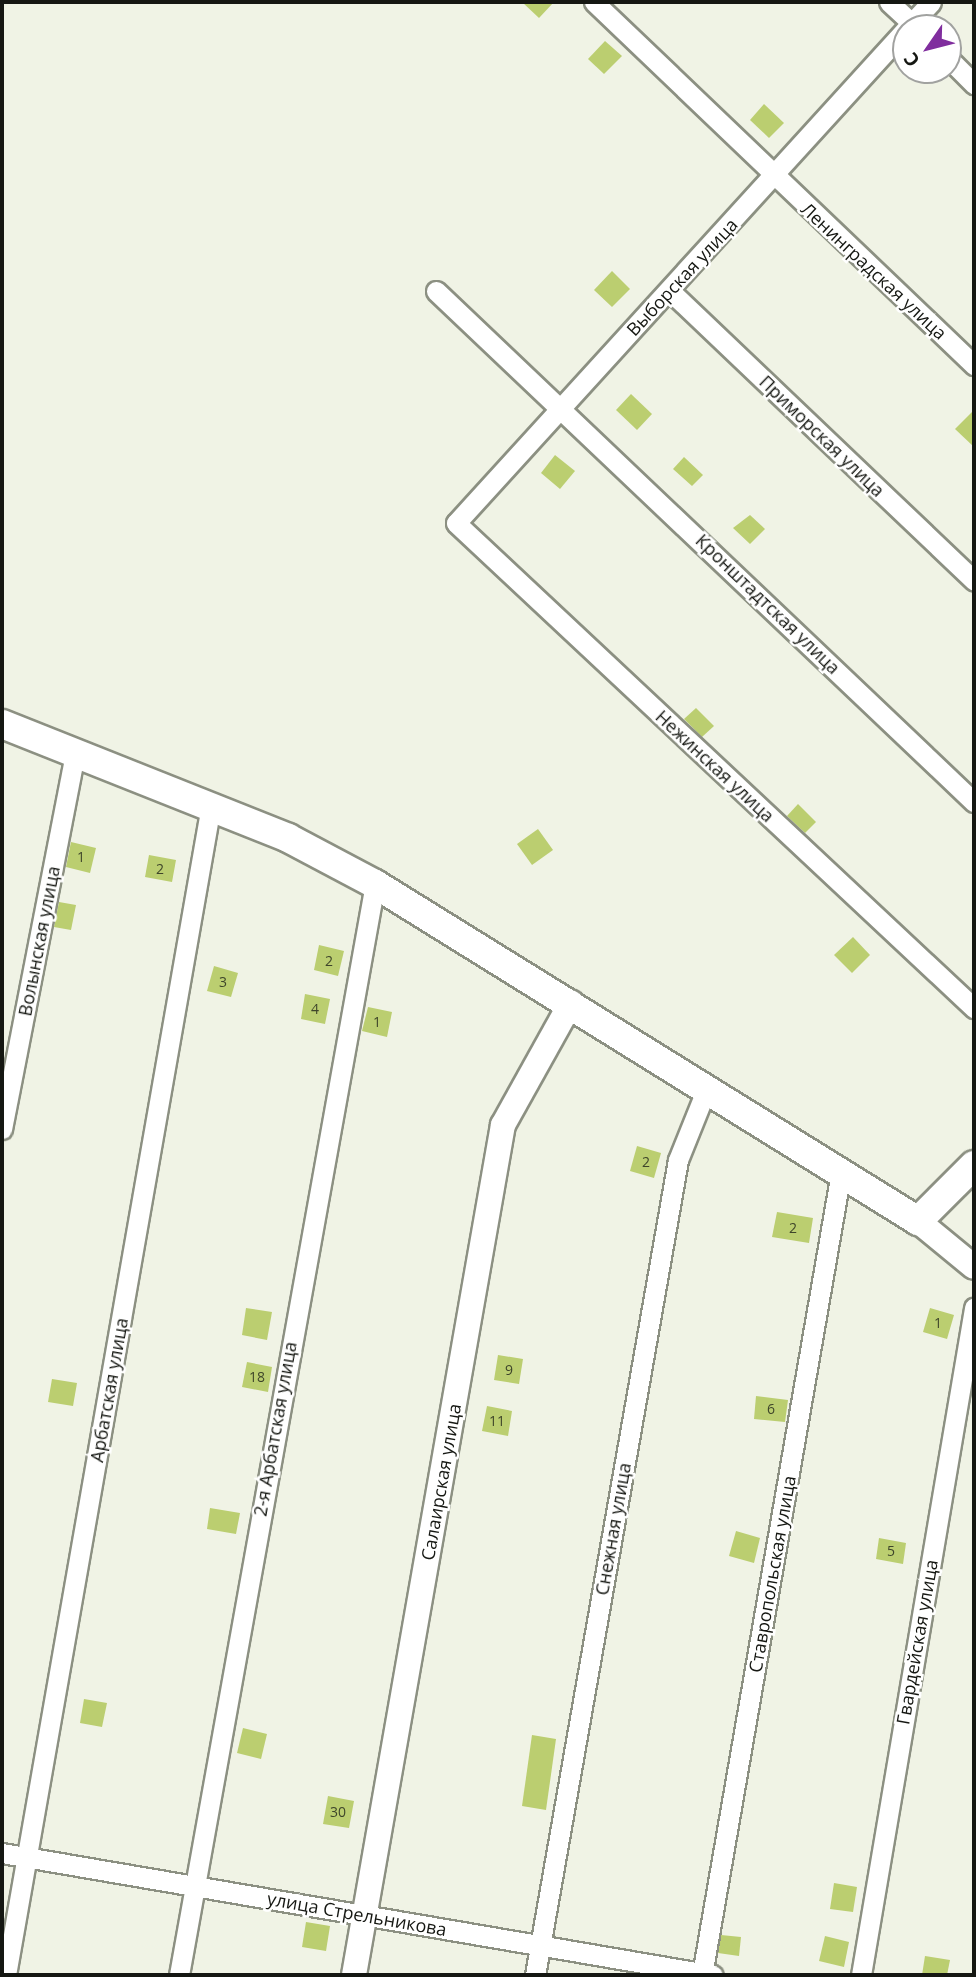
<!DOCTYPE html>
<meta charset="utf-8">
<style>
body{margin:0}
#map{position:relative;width:976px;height:1977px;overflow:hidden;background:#f0f3e5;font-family:"Open Sans",sans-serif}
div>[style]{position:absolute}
.building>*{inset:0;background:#bbce70}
.roads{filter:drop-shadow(2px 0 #8c9082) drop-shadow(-2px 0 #8c9082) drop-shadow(0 2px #8c9082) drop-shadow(0 -2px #8c9082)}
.minor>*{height:19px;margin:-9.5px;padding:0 9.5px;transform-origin:9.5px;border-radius:9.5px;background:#fff}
.tertiary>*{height:24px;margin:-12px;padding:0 12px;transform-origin:12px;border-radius:12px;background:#fff}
.secondary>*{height:28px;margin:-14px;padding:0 14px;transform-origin:14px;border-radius:14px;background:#fff}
span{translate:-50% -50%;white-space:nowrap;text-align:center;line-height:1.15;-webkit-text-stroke:5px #fff;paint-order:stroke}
.number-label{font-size:14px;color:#3e452a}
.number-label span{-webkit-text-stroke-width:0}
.street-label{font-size:18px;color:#151712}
.frame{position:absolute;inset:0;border:4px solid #151712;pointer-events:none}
.north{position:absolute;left:892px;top:14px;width:70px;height:70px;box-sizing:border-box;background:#fff;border:2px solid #a1a2a0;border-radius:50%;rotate:235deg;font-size:19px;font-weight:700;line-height:28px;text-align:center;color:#151712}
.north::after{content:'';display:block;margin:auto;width:24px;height:32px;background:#802e9e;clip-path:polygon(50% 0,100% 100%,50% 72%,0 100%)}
</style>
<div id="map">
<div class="building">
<div style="clip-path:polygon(522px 2px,554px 2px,539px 18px)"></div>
<div style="clip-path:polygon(605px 41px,622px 56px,604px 74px,588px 59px)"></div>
<div style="clip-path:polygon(764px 104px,784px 123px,769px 138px,750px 120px)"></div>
<div style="clip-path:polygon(612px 271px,630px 289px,612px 307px,594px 290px)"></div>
<div style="clip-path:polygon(631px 394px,652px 414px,637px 430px,616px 410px)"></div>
<div style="clip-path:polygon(974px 410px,974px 447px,955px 429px)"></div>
<div style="clip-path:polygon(555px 455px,575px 471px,560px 489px,541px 473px)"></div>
<div style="clip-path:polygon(684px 457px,703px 475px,692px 486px,673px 469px)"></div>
<div style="clip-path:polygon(750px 515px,765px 529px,750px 544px,733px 528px)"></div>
<div style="clip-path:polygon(696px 708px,714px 726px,702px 737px,684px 719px)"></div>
<div style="clip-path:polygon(798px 804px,816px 822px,805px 833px,787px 816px)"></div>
<div style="clip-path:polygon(538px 829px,553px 850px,532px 865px,517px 844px)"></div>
<div style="clip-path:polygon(71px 842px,96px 848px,90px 873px,66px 867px)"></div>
<div style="clip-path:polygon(149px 855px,176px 860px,172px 882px,145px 877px)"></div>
<div style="clip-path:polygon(59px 902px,76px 905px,71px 930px,54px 927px)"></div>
<div style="clip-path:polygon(853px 937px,870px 955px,852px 973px,834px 955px)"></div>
<div style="clip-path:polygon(319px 945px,344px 951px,338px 976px,314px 970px)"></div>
<div style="clip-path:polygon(214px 966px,238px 973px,231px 997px,207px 991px)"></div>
<div style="clip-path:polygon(305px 994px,330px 999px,325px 1024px,301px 1019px)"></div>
<div style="clip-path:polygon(368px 1007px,392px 1012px,387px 1037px,362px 1031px)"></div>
<div style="clip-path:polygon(637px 1146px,661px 1153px,654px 1178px,630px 1171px)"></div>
<div style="clip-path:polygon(777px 1212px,813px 1218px,809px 1243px,772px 1237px)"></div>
<div style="clip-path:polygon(246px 1308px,272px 1312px,267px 1340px,242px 1335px)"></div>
<div style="clip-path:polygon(930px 1308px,954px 1315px,947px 1339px,923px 1332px)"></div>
<div style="clip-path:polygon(498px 1355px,523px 1359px,519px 1384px,494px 1380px)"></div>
<div style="clip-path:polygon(247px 1362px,272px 1367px,268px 1392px,242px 1387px)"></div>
<div style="clip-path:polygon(52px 1379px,77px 1383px,73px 1406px,48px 1402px)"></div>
<div style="clip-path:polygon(756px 1396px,788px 1400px,785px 1422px,754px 1419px)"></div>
<div style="clip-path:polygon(487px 1406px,512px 1411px,508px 1436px,482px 1431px)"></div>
<div style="clip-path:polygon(210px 1508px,240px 1513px,236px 1534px,207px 1529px)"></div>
<div style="clip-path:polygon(736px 1531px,760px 1538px,754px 1563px,729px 1556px)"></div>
<div style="clip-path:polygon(879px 1538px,906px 1543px,903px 1564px,876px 1559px)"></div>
<div style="clip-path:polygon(84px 1699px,107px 1703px,102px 1727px,80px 1723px)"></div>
<div style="clip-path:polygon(243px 1728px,267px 1734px,261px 1759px,237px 1753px)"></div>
<div style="clip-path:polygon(532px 1735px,556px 1739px,546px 1810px,522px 1806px)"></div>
<div style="clip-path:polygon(328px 1796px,354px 1801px,349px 1828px,323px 1824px)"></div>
<div style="clip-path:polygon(834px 1883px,857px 1887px,853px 1912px,830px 1909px)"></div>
<div style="clip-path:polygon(306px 1922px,330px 1926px,326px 1951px,302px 1947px)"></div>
<div style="clip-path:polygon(721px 1935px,741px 1937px,739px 1956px,718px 1953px)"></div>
<div style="clip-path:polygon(825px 1936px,849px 1942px,844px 1967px,819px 1961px)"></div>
<div style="clip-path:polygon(925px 1956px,950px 1960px,947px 1975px,922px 1975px)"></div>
</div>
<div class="roads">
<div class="minor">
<div style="left:594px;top:2px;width:526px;rotate:43.69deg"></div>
<div style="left:889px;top:2px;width:38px;rotate:43deg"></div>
<div style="left:907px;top:28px;width:35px;rotate:-47deg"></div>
<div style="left:906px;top:29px;width:668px;rotate:132.33deg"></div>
<div style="left:456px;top:523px;width:710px;rotate:43.12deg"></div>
<div style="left:948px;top:58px;width:37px;rotate:45deg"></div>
<div style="left:436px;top:291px;width:742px;rotate:43.53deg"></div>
<div style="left:670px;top:291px;width:420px;rotate:43.6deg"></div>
<div style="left:2px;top:1129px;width:383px;rotate:-79deg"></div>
<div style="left:2px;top:1853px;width:721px;rotate:9.74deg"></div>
<div style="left:6px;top:1975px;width:1188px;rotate:-80.06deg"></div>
<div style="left:179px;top:1975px;width:1108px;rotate:-79.82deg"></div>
<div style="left:535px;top:1975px;width:827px;rotate:-80.05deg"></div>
<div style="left:678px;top:1160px;width:78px;rotate:-68.1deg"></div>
<div style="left:702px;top:1975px;width:815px;rotate:-80.18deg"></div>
<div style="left:861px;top:1975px;width:677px;rotate:-80.38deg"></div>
</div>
<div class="tertiary">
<div style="left:918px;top:1221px;width:72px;rotate:39.4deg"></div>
<div style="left:354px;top:1975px;width:863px;rotate:-80.06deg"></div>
<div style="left:503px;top:1125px;width:140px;rotate:-60.9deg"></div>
</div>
<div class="secondary">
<div style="left:2px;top:724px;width:308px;rotate:21.7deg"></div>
<div style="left:288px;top:838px;width:98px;rotate:27.9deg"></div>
<div style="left:375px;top:884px;width:639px;rotate:31.82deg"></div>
<div style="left:918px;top:1221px;width:79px;rotate:-45deg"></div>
</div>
</div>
<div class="number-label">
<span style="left:81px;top:857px">1</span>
<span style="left:160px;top:869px">2</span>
<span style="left:329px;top:961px">2</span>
<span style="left:223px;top:982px">3</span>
<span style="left:315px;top:1009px">4</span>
<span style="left:377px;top:1022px">1</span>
<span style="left:646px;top:1162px">2</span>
<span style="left:793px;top:1228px">2</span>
<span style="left:938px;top:1323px">1</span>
<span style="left:509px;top:1370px">9</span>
<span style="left:257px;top:1377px">18</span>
<span style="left:771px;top:1409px">6</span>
<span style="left:497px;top:1421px">11</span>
<span style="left:891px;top:1551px">5</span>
<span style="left:338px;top:1812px">30</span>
</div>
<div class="street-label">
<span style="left:874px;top:271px;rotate:43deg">Ленинградская улица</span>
<span style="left:682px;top:277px;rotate:-47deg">Выборская улица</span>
<span style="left:822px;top:436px;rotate:44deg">Приморская улица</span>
<span style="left:768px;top:604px;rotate:44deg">Кронштадтская улица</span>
<span style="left:715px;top:766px;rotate:43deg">Нежинская улица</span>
<span style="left:39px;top:941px;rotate:-79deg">Волынская улица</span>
<span style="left:109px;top:1390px;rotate:-80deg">Арбатская улица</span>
<span style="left:275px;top:1429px;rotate:-80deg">2-я Арбатская улица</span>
<span style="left:441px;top:1482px;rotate:-80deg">Салаирская улица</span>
<span style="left:613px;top:1529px;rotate:-80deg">Снежная улица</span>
<span style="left:772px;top:1574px;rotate:-80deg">Ставропольская улица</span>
<span style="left:917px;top:1642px;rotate:-80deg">Гвардейская улица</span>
<span style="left:357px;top:1914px;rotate:10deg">улица Стрельникова</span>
</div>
<div class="frame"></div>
<div class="north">С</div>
</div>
